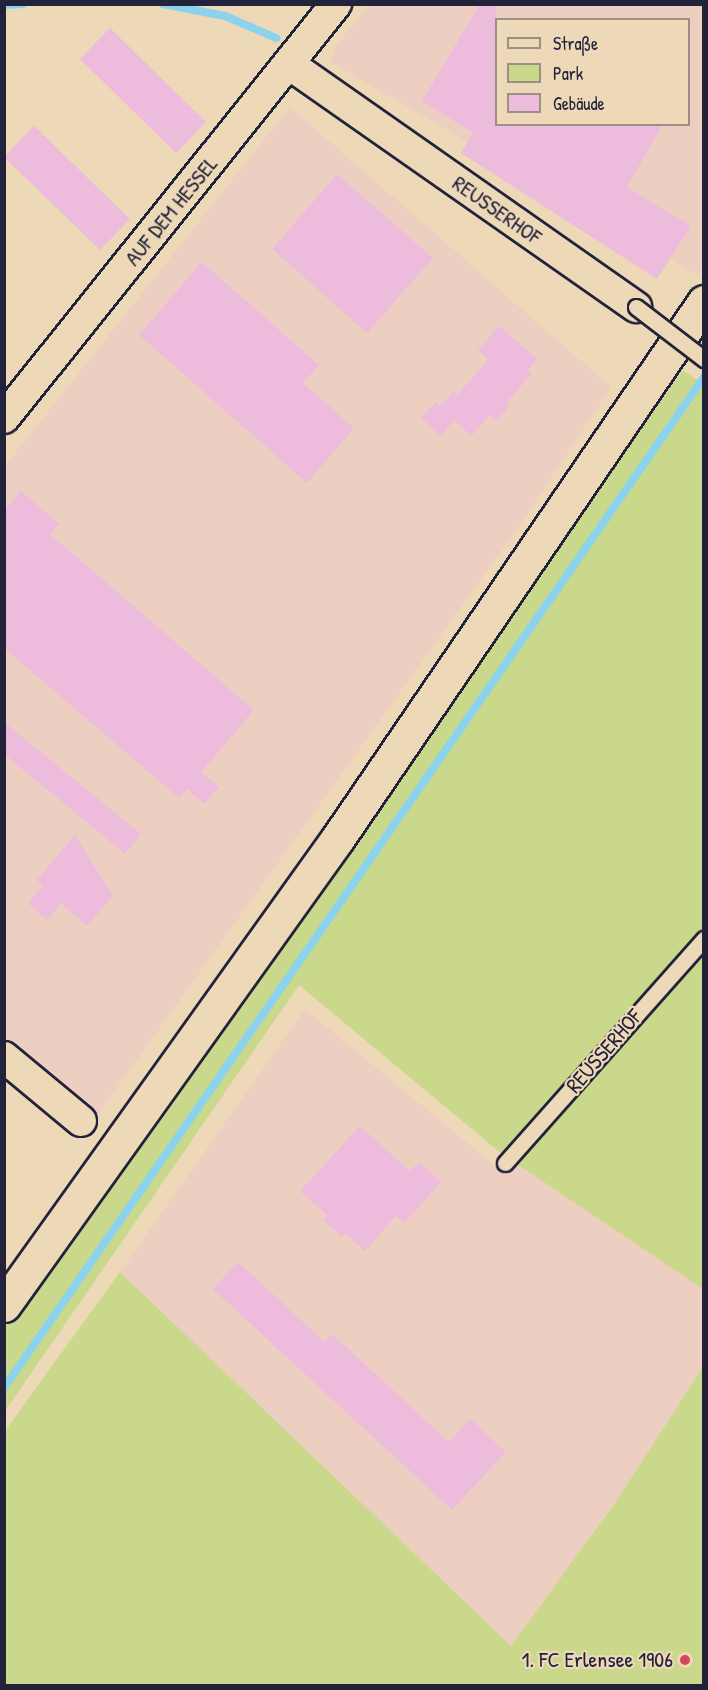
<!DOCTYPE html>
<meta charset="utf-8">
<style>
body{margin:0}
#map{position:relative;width:708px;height:1690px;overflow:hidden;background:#edd8b7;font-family:"Patrick Hand",sans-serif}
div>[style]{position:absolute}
.built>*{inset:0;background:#edcfc2}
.green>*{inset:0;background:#c9d88b}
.stream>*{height:8px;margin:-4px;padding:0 4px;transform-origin:4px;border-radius:4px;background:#8bd3ed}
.building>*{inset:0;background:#edbbdc}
.roads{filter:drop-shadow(2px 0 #22223b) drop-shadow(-2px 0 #22223b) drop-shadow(0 2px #22223b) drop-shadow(0 -2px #22223b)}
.lane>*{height:15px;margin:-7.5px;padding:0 7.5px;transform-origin:7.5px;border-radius:7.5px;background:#edd8b7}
.street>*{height:30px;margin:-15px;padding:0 15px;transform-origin:15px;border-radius:15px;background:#edd8b7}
.secondary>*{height:33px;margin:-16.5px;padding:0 16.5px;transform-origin:16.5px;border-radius:16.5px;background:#edd8b7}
.bridges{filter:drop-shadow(2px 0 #22223b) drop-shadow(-2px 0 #22223b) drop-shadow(0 2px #22223b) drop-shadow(0 -2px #22223b)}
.lane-bridge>*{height:15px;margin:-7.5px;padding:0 7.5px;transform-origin:7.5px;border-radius:7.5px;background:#edd8b7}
.dots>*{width:16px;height:16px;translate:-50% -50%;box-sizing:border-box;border:3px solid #edd8b7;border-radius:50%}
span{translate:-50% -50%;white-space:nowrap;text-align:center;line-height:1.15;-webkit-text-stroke:4.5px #edd8b7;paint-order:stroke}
.street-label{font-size:22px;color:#22223b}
.poi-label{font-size:22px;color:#22223b}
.right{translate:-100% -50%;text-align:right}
.frame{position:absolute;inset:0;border:6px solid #22223b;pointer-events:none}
.legend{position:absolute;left:495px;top:18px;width:195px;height:108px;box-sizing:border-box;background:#edd8b7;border:2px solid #9c8f85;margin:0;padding:8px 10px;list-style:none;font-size:18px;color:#22223b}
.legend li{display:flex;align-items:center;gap:12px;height:30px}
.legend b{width:30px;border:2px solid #9c8f85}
</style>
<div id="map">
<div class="built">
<div style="clip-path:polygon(evenodd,369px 5px,703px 5px,703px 265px,698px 275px,330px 62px,337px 45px,369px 5px,496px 20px,688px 20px,688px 124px,496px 124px,496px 20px)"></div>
<div style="clip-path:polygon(290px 107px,611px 387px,522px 522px,96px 1117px,5px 1038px,5px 466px)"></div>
<div style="clip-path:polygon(305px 1009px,505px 1174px,517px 1164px,703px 1289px,703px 1367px,615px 1503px,511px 1647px,120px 1272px)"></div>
</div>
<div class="green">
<div style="clip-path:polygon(683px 370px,704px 385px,703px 937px,502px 1154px,299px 985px,5px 1411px,5px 1322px)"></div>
<div style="clip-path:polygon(703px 947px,703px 1289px,517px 1164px)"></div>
<div style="clip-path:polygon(120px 1272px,511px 1646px,615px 1503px,703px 1367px,703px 1685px,5px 1685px,5px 1431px)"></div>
</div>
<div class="stream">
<div style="left:163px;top:4px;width:63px;rotate:11deg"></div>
<div style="left:225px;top:16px;width:56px;rotate:23.3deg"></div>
<div style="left:4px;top:5px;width:19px;rotate:-3deg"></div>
<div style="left:4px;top:1388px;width:1230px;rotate:-55.3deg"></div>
</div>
<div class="building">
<div style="clip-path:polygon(480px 4px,496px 4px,496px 124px,663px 124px,627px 187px,691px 226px,657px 279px,461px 153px,473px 133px,422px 101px)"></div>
<div style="clip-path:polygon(110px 28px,206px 122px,176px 153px,80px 59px)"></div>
<div style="clip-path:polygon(34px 126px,130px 219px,100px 250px,4px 157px)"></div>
<div style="clip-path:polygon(337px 174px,433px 258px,367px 333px,272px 249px)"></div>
<div style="clip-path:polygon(202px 262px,319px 365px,303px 383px,354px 428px,307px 483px,139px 335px)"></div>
<div style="clip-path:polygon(499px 326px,537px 359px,528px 370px,532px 373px,507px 402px,510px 405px,497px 421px,490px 415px,471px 436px,454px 420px,441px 436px,421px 418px,436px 402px,440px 406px,453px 392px,457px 395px,488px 360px,478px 350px)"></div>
<div style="clip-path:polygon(21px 491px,59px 524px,50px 534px,254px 710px,201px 772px,219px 787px,204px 804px,187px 789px,179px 798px,4px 648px,4px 511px)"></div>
<div style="clip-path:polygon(4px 722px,141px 834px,125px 854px,4px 754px)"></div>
<div style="clip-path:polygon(75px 835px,113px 896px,87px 926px,61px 903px,47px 920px,28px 903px,43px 886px,37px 880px)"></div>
<div style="clip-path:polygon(360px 1126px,410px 1171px,419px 1162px,441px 1182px,404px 1223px,396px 1216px,365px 1251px,345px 1233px,342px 1237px,323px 1220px,327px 1215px,300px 1191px)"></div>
<div style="clip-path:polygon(238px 1262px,325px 1342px,332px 1334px,449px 1442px,470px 1419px,506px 1452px,452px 1510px,213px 1289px)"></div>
</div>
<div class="roads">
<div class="lane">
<div style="left:505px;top:1163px;width:300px;rotate:-48.4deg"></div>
</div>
<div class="street">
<div style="left:289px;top:64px;width:424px;rotate:35deg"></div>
<div style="left:4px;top:418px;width:531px;rotate:-51.27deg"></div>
<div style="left:4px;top:1057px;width:100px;rotate:39.7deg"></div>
</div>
<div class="secondary">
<div style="left:4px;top:1305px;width:574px;rotate:-54.43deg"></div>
<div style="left:338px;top:838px;width:649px;rotate:-55.67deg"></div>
</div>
</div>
<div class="bridges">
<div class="lane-bridge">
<div style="left:636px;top:307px;width:86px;rotate:37.4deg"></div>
</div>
</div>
<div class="dots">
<div style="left:685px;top:1660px;background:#d1495b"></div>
</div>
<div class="street-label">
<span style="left:497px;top:210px;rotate:35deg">REUSSERHOF</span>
<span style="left:171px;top:211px;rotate:-51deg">AUF DEM HESSEL</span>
<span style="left:604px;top:1051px;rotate:-49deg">REUSSERHOF</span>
</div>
<div class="poi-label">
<span class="right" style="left:673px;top:1660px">1. FC Erlensee 1906</span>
</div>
<div class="frame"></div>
<ul class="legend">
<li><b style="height:8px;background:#edd8b7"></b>Straße</li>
<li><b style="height:16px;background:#c9d88b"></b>Park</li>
<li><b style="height:16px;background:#edbbdc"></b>Gebäude</li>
</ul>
</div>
